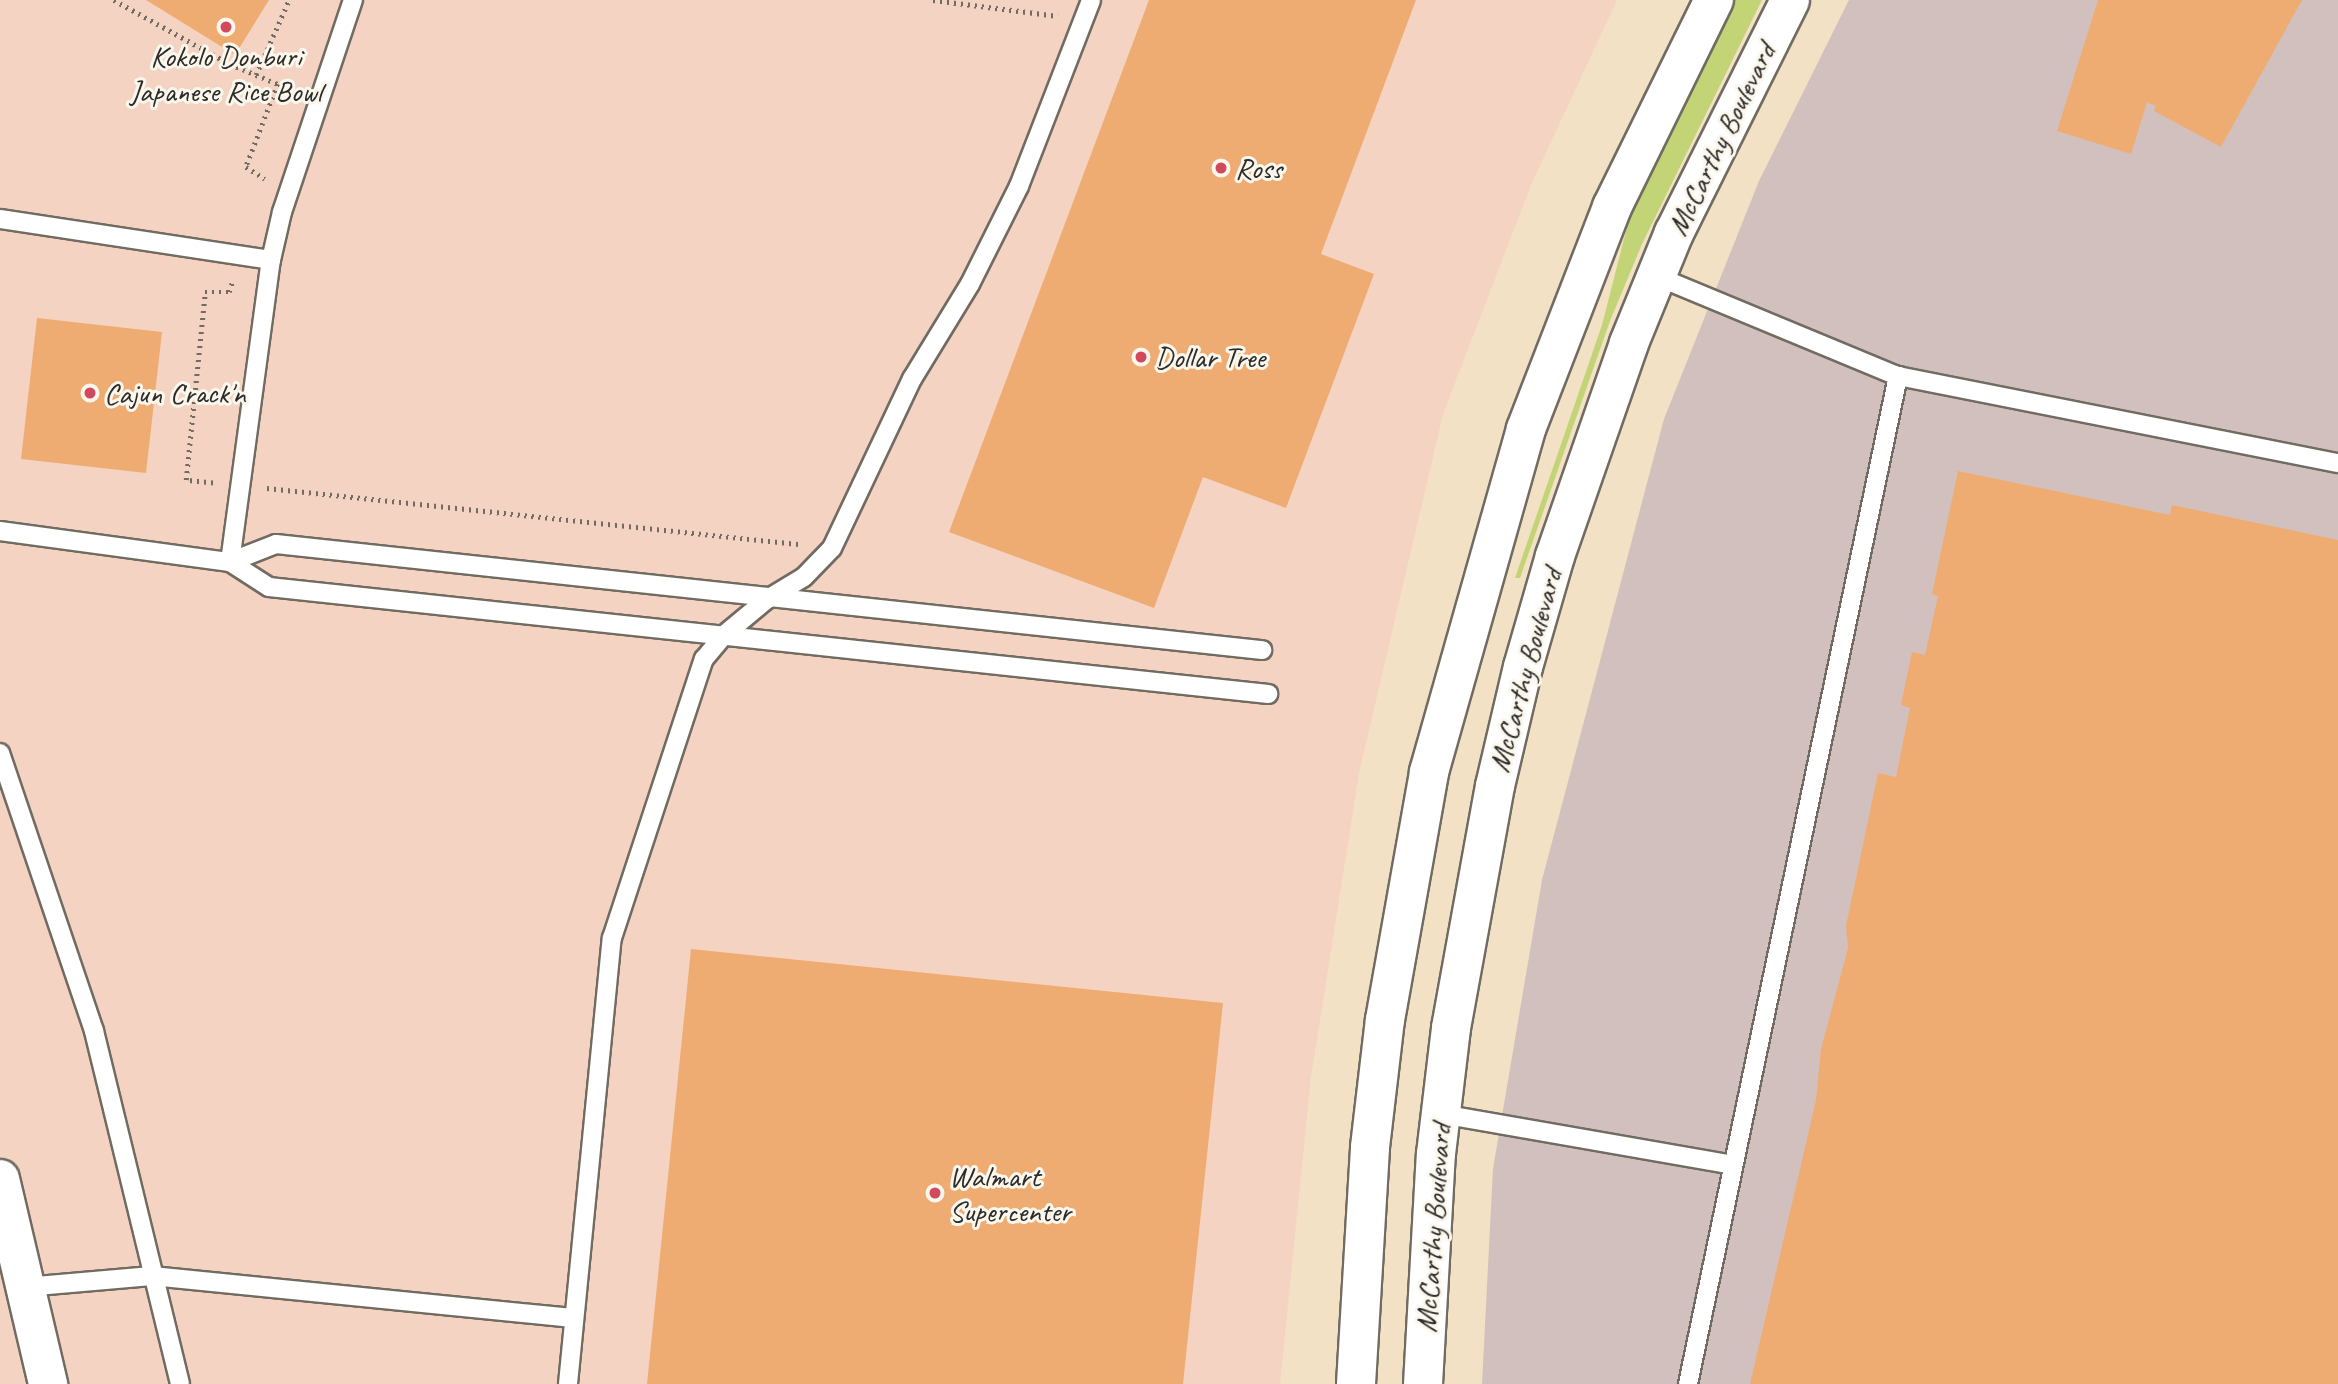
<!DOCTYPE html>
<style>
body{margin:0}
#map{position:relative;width:2338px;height:1384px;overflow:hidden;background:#f2e1c4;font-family:Caveat,sans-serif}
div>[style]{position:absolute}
.built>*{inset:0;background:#f5d3c2}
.industrial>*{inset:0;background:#d1c0bd}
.green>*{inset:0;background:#c3d476}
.building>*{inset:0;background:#efac72}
.path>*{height:4.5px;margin-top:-2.25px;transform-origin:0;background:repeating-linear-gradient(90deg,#716b61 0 2px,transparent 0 7px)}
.roads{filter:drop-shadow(2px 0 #716b61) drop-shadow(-2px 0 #716b61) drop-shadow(0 2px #716b61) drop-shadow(0 -2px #716b61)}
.service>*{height:18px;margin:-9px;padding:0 9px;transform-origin:9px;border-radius:9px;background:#fff}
.tertiary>*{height:38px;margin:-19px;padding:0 19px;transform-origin:19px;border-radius:19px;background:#fff}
.secondary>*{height:38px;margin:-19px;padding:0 19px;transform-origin:19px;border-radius:19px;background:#fff}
.dots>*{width:19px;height:19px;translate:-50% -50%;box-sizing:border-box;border:4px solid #fbf7ec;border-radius:50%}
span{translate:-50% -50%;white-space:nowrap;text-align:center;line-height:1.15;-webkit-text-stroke:6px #fbf7ec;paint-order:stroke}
.poi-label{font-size:30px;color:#2b2b2b}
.left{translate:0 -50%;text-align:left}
.street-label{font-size:30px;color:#2b2b2b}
</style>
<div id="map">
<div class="built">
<div style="clip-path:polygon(0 0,1617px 0,1531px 185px,1443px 414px,1359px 773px,1311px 1077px,1280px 1384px,0 1384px)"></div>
</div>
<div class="industrial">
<div style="clip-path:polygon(1849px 0,2338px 0,2338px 1384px,1482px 1384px,1493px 1169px,1542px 880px,1664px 419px,1759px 181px)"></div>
</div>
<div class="green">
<div style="clip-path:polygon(1732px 0,1762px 0,1642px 244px,1610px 321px,1520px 578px,1515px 578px,1602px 325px,1635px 196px)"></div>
</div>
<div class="building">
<div style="clip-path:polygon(146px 0,269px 0,235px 55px)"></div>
<div style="clip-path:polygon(1149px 0,1416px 0,1321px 254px,1374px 274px,1286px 508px,1203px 477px,1154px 608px,949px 532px)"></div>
<div style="clip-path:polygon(2098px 0,2302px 0,2221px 147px,2154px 111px,2156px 106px,2147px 102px,2131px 154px,2057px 131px)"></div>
<div style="clip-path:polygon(37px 318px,162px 332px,146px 473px,21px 459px)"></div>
<div style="clip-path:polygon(1958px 471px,2170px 515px,2172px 505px,2338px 540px,2338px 1384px,1750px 1384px,1816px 1100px,1821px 1049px,1848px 948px,1846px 926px,1878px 773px,1896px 777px,1910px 708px,1901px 705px,1912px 652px,1925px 655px,1938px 596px,1932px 594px)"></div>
<div style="clip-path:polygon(691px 949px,1223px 1003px,1183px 1384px,647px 1384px)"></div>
</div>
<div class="path">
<div style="left:114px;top:0;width:132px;rotate:28.9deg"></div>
<div style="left:230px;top:64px;width:52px;rotate:22.6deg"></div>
<div style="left:278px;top:84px;width:89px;rotate:111.1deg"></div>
<div style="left:246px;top:167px;width:22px;rotate:32deg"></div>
<div style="left:933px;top:0;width:126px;rotate:7.3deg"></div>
<div style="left:256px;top:75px;width:82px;rotate:-66.3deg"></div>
<div style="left:213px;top:483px;width:27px;rotate:-174deg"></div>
<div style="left:186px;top:480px;width:189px;rotate:-84.2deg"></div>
<div style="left:205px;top:292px;width:24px"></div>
<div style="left:229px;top:292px;width:13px;rotate:-72deg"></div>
<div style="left:267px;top:488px;width:534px;rotate:6.02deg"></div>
</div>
<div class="roads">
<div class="service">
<div style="left:0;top:219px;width:274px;rotate:8.6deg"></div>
<div style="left:1656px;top:276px;width:262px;rotate:22.5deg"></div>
<div style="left:1898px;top:376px;width:449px;rotate:11.2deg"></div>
<div style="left:0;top:531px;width:232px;rotate:7.7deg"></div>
<div style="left:230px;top:562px;width:46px;rotate:32.7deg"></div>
<div style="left:269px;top:587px;width:1005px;rotate:6.11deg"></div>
<div style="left:230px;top:562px;width:49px;rotate:-21.4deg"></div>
<div style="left:276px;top:544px;width:992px;rotate:6.14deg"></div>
<div style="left:230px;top:562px;width:305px;rotate:-82.3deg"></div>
<div style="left:271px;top:260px;width:49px;rotate:-77.1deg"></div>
<div style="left:282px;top:212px;width:224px;rotate:-71.5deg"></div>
<div style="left:0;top:753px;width:293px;rotate:71.3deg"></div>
<div style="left:94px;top:1031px;width:363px;rotate:76.3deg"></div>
<div style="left:1441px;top:1114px;width:296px;rotate:9.9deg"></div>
<div style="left:25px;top:1287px;width:127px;rotate:-5deg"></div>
<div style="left:152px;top:1276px;width:423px;rotate:5.7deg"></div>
<div style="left:568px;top:1384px;width:448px;rotate:-84.4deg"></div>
<div style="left:612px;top:938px;width:294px;rotate:-71.8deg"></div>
<div style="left:704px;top:659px;width:31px;rotate:-50deg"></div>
<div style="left:724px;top:635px;width:55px;rotate:-39.8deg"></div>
<div style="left:766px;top:600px;width:44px;rotate:-31.2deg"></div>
<div style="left:804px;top:577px;width:40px;rotate:-46deg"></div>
<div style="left:832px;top:548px;width:187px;rotate:-64.7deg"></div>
<div style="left:912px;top:379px;width:111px;rotate:-58.6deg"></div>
<div style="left:970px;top:284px;width:110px;rotate:-63.4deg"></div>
<div style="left:1019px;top:186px;width:199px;rotate:-68.8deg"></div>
<div style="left:1688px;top:1384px;width:1030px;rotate:-78.23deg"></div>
</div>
<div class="tertiary">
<div style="left:0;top:1179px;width:211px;rotate:76.8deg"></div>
</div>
<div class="secondary">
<div style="left:1356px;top:1384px;width:237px;rotate:-86.6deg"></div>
<div style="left:1370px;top:1147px;width:128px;rotate:-83.3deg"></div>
<div style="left:1385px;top:1020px;width:252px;rotate:-79.9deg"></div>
<div style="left:1429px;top:772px;width:356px;rotate:-74.2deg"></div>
<div style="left:1526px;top:429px;width:238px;rotate:-68.8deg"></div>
<div style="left:1612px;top:207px;width:231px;rotate:-63.8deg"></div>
<div style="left:1423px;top:1384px;width:230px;rotate:-86.8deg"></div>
<div style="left:1436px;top:1154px;width:127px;rotate:-83.2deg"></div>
<div style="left:1451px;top:1028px;width:246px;rotate:-79.7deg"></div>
<div style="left:1495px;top:786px;width:122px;rotate:-76.8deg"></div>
<div style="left:1523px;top:667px;width:116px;rotate:-73.9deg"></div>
<div style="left:1555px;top:556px;width:225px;rotate:-70.8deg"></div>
<div style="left:1629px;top:343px;width:119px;rotate:-67.8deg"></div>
<div style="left:1674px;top:233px;width:260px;rotate:-63.5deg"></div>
</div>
</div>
<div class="dots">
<div style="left:226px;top:27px;background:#d1495b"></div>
<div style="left:1221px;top:168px;background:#d1495b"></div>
<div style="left:1141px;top:357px;background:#d1495b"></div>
<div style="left:90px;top:393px;background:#d1495b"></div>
<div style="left:935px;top:1193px;background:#d1495b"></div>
</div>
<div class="poi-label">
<span style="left:226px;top:73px">Kokolo Donburi<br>Japanese Rice Bowl</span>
<span class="left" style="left:1235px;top:168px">Ross</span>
<span class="left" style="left:1155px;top:357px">Dollar Tree</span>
<span class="left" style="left:104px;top:393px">Cajun Crack'n</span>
<span class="left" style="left:949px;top:1193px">Walmart<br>Supercenter</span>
</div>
<div class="street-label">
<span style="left:1721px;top:139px;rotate:-64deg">McCarthy Boulevard</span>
<span style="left:1525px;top:670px;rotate:-75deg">McCarthy Boulevard</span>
<span style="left:1433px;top:1228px;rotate:-86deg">McCarthy Boulevard</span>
</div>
</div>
